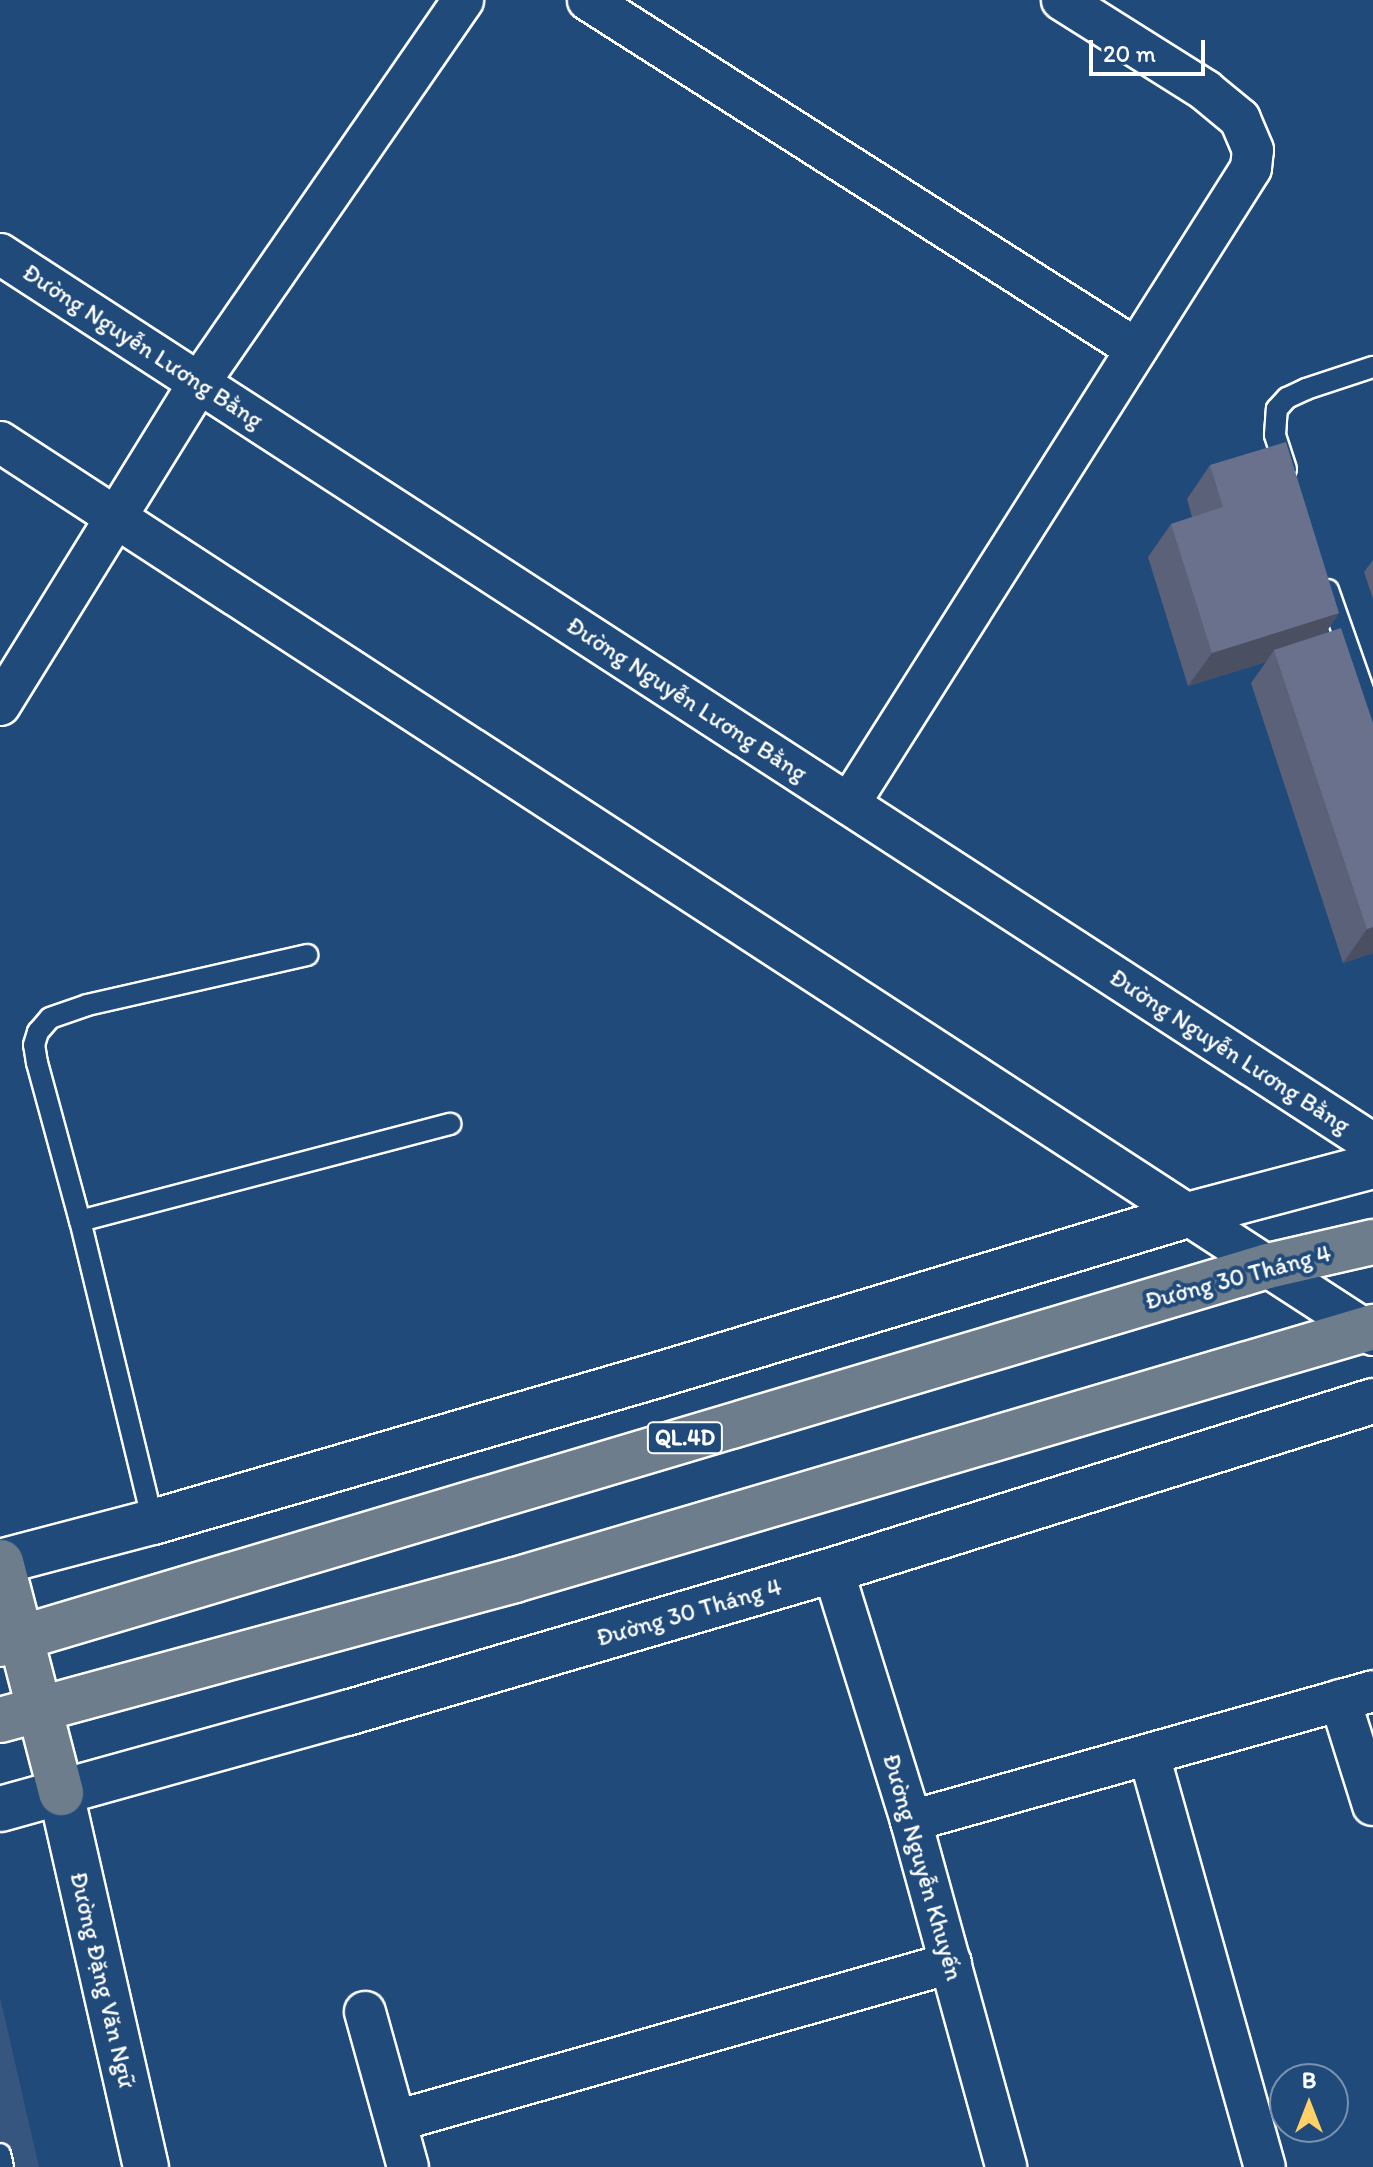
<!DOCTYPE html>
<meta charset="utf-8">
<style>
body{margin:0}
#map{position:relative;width:1373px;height:2167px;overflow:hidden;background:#1f4a7a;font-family:Itim,sans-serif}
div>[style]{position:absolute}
.built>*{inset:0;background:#36567f}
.roads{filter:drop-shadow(2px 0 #fff) drop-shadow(-2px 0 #fff) drop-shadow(0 2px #fff) drop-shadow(0 -2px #fff)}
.lane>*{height:20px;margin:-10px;padding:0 10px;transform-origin:10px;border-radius:10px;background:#1f4a7a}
.street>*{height:40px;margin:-20px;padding:0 20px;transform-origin:20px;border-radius:20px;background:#1f4a7a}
.secondary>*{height:44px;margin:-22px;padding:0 22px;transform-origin:22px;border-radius:22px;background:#1f4a7a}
.highway>*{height:44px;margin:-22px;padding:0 22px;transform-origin:22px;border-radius:22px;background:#6d7d8c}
.wall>*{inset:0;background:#5b6178}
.shaded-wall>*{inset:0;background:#4a4f62}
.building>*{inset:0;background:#6a718c}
span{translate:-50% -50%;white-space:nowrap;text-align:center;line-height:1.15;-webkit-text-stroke:8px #1f4a7a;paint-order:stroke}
.shield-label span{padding:2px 6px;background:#1f4a7a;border:2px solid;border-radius:6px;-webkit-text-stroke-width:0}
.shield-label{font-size:22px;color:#fff;font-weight:700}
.street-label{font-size:24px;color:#fff}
.north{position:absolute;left:1269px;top:2063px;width:80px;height:80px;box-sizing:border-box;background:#1f4a7a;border:2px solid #7992af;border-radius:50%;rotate:0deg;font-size:22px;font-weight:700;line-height:32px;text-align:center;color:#fff}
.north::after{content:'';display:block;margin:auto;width:28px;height:36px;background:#ffd166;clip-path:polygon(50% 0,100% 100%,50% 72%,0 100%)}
.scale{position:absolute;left:1089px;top:40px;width:116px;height:36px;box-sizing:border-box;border:4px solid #fff;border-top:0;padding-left:10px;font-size:24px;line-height:28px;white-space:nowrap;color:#fff;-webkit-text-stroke:6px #1f4a7a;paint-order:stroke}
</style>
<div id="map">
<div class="built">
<div style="clip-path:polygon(0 1997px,39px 2167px,0 2167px)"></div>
</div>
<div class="roads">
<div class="lane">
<div style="left:1286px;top:469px;width:36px;rotate:-108deg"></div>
<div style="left:1275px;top:435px;width:26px;rotate:-86deg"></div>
<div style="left:1277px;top:409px;width:15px;rotate:-48deg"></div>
<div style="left:1287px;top:398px;width:21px;rotate:-25deg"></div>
<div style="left:1306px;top:389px;width:71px;rotate:-18.2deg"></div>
<div style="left:1328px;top:590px;width:136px;rotate:70.6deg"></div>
<div style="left:80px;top:1221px;width:383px;rotate:-14.7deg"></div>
<div style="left:153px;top:1522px;width:310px;rotate:-103.6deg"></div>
<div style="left:80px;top:1221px;width:164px;rotate:-105.2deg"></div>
<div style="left:37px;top:1063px;width:18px;rotate:-99deg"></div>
<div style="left:34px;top:1045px;width:14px;rotate:-73deg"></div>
<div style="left:38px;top:1032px;width:18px;rotate:-49deg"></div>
<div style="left:50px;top:1018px;width:39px;rotate:-19deg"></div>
<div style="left:87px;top:1005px;width:226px;rotate:-12.8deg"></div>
<div style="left:0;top:2154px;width:13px;rotate:77deg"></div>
</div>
<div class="street">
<div style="left:588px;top:0;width:650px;rotate:32.49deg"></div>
<div style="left:0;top:254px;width:1636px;rotate:32.95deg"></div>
<div style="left:0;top:442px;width:1638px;rotate:33.04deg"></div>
<div style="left:0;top:705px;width:379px;rotate:-58.3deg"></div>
<div style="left:199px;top:383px;width:465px;rotate:-55.4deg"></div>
<div style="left:849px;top:804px;width:752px;rotate:-57.7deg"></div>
<div style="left:1251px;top:168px;width:18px;rotate:-84deg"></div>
<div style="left:1253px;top:150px;width:34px;rotate:-113deg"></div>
<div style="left:1240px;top:119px;width:45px;rotate:-140.4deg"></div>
<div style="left:1205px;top:90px;width:169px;rotate:-147.8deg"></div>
<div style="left:833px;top:1570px;width:263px;rotate:72.7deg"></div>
<div style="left:911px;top:1821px;width:359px;rotate:74.6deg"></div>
<div style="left:1340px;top:1700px;width:110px;rotate:72.6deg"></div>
<div style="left:1149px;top:1755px;width:428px;rotate:74.3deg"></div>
<div style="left:911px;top:1821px;width:480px;rotate:-15.7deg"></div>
<div style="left:365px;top:2012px;width:161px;rotate:74.5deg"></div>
<div style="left:396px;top:2121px;width:577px;rotate:-15.89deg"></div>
</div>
<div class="secondary">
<div style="left:0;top:1562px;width:158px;rotate:-14.7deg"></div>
<div style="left:153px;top:1522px;width:526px;rotate:-16.23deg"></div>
<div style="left:658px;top:1375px;width:554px;rotate:-16.8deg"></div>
<div style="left:1188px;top:1215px;width:191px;rotate:-14.8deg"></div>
<div style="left:61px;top:1793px;width:384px;rotate:77.2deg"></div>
<div style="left:0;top:1809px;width:360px;rotate:-15.5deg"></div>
<div style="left:347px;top:1713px;width:507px;rotate:-16.4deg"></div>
<div style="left:833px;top:1570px;width:566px;rotate:-17.38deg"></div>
</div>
<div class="highway">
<div style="left:1px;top:1562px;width:239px;rotate:75.4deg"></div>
<div style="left:0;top:1644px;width:1323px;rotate:-16.6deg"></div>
<div style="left:1268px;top:1266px;width:108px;rotate:-12.9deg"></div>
<div style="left:0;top:1720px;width:534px;rotate:-15.21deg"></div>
<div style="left:515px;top:1580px;width:895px;rotate:-16.43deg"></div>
</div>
</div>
<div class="wall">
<div style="clip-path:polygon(1210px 465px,1339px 613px,1325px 634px,1373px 723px,1373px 953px,1343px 963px,1251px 683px,1266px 662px,1188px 686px,1148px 557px,1171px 524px,1192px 517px,1187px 499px)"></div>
<div style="clip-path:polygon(1373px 560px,1373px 599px,1364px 572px)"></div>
</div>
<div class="shaded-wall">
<div style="clip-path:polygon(1339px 613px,1316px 647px,1274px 650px,1266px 662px,1188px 686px,1212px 653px)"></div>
<div style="clip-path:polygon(1373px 927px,1373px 953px,1343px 963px,1367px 929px)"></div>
</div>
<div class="building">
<div style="clip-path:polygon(1286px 442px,1339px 613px,1212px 653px,1171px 524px,1223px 507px,1210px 465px)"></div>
<div style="clip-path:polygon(1341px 628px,1373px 723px,1373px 927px,1367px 929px,1274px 650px)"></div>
</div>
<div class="shield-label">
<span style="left:685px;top:1438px">QL.4D</span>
</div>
<div class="street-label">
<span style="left:143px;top:346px;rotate:33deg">Đường Nguyễn Lương Bằng</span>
<span style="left:687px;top:699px;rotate:33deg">Đường Nguyễn Lương Bằng</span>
<span style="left:1230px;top:1051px;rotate:33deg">Đường Nguyễn Lương Bằng</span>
<span style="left:1238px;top:1277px;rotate:-15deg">Đường 30 Tháng 4</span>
<span style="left:689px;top:1612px;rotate:-16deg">Đường 30 Tháng 4</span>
<span style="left:923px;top:1867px;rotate:74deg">Đường Nguyễn Khuyến</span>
<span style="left:103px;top:1980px;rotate:77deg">Đường Đặng Văn Ngữ</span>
</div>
<div class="north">B</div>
<div class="scale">20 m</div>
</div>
